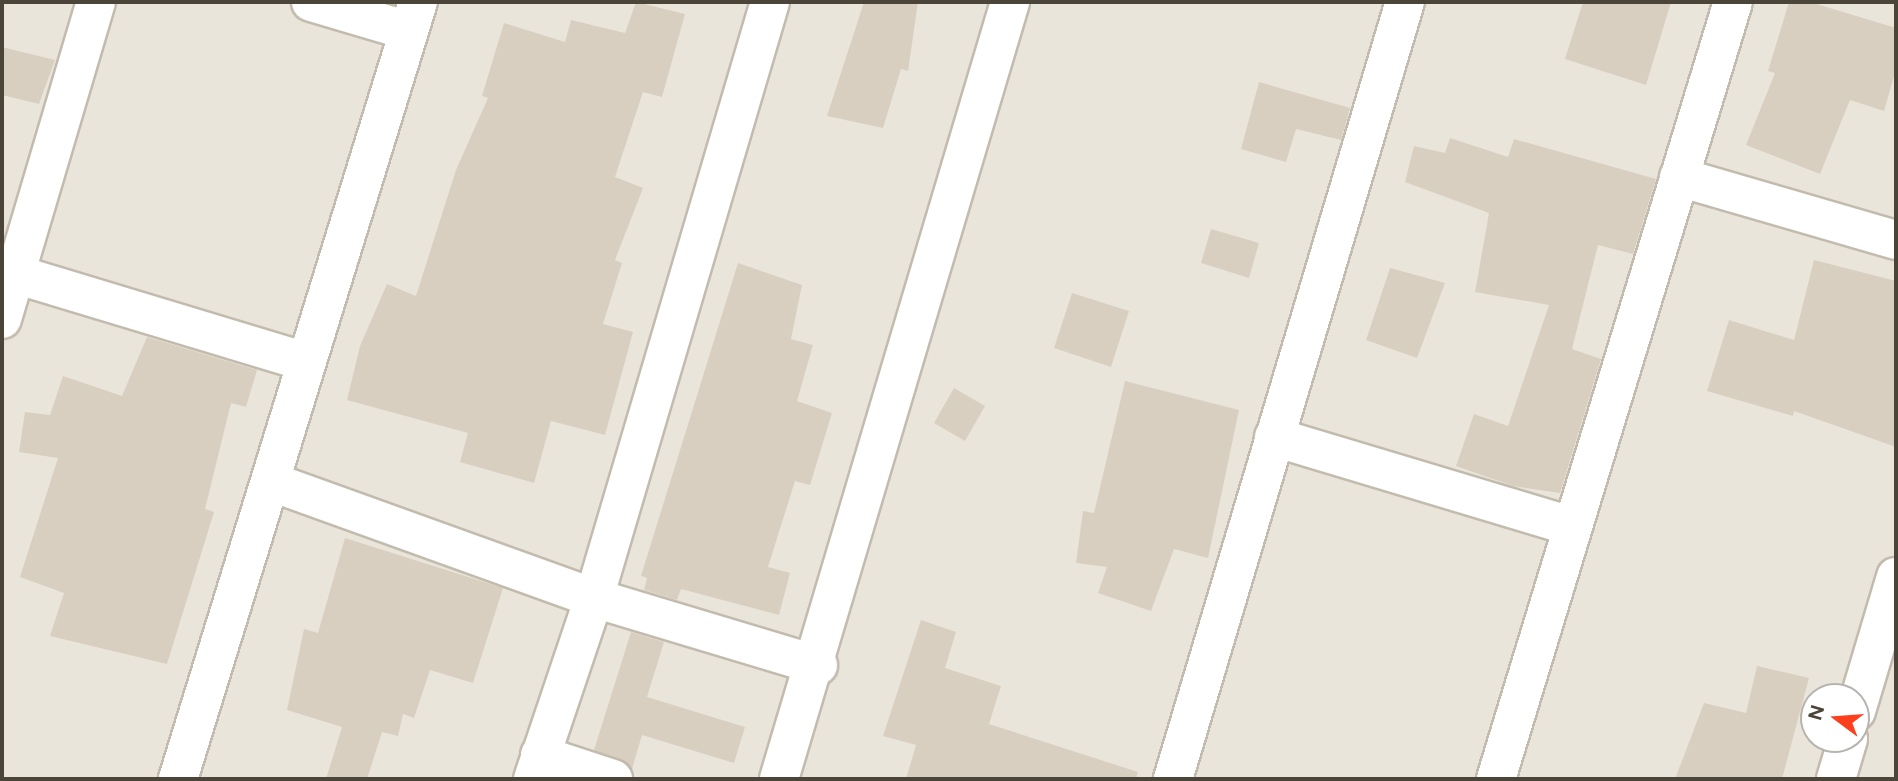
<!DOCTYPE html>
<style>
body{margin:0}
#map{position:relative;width:1898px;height:781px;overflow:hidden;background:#f6f3ec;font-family:Figtree,sans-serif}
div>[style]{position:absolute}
.residential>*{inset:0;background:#eae5da}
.building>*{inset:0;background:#d8cfc1}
.roads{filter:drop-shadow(2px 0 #c2bbae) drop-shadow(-2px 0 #c2bbae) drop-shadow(0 2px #c2bbae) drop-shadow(0 -2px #c2bbae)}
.street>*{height:38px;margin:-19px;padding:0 19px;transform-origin:19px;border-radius:19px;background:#fff}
span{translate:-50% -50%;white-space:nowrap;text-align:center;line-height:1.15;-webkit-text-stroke:6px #fff;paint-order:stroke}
.frame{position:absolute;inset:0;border:4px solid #4b4439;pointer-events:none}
.north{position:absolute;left:1800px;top:683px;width:70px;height:70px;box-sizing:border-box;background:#fff;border:2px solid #b7b4b0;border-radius:50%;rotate:286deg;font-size:19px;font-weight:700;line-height:28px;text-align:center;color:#4b4439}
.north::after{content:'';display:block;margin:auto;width:24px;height:32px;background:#fc3f1d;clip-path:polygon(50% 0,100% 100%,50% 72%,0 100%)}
</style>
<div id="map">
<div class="residential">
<div style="clip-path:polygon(evenodd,2px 2px,1896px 2px,1896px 779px,2px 779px,2px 2px,1814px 697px,1856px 697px,1856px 739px,1814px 739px,1814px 697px)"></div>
</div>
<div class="building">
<div style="clip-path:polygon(636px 2px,685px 14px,662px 97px,643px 92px,615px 177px,643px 188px,615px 260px,622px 263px,603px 324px,633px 332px,605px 435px,551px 421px,534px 483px,460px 462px,468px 433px,347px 400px,360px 346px,387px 284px,416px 296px,456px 170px,488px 98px,482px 96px,504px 23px,565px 42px,571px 20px,625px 33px)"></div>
<div style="clip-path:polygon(864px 2px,918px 2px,908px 71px,901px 69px,883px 128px,827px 116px)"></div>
<div style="clip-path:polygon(1583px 2px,1671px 2px,1646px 85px,1565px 59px)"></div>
<div style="clip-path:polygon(1789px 2px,1810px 2px,1896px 28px,1896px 69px,1884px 111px,1850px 100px,1820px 174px,1746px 145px,1775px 73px,1768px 71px)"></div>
<div style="clip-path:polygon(2px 47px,55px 60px,39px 104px,2px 95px)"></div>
<div style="clip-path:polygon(1259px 82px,1350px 108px,1341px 140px,1296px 129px,1286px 162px,1241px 149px)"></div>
<div style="clip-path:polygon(1450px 138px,1508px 157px,1514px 139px,1656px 179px,1633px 254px,1598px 245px,1572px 349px,1601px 359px,1560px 493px,1513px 486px,1456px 466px,1474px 414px,1508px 426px,1549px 305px,1475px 292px,1489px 213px,1405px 182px,1414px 146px,1445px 153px)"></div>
<div style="clip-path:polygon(1211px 229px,1259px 243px,1249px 278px,1201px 263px)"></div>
<div style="clip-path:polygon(1814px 260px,1896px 281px,1896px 447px,1794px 411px,1793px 416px,1707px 391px,1729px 320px,1794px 340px)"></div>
<div style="clip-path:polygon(738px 263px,802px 285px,791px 339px,813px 345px,797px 401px,832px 413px,810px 485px,795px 481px,768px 567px,790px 573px,779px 615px,681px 589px,677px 600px,644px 590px,647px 578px,641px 576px)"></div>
<div style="clip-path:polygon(1390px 268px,1445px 283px,1417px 358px,1366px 340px)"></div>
<div style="clip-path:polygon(1072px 293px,1129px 311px,1111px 367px,1054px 348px)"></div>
<div style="clip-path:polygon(147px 337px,257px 370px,246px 407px,231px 403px,205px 509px,214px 512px,167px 664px,50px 636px,64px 593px,20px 577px,58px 458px,19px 452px,25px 412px,50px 415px,63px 376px,122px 396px)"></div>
<div style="clip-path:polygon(1125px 381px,1239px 410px,1208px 558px,1174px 549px,1151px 611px,1098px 593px,1107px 567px,1076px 563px,1083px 511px,1094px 513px)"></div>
<div style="clip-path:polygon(954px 388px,985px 406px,965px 441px,934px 423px)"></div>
<div style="clip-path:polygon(345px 538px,503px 588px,473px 683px,430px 670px,414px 718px,403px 714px,398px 736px,382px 732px,367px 779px,326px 779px,342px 727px,287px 710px,304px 629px,318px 633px)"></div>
<div style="clip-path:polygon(921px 620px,956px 632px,945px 668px,1001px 686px,989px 724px,1138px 772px,1136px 779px,906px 779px,916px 745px,883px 736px)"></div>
<div style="clip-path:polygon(631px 632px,664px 642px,647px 697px,745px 727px,734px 763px,642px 735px,632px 769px,594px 750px)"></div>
<div style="clip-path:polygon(1757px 666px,1809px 678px,1782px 779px,1675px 779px,1704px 703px,1746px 713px)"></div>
</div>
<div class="roads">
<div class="street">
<div style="left:311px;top:2px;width:102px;rotate:16.5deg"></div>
<div style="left:1679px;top:177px;width:226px;rotate:16.2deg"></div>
<div style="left:15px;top:274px;width:304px;rotate:16.8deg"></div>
<div style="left:2px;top:319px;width:331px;rotate:-73.5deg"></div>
<div style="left:1274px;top:437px;width:310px;rotate:16.7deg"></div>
<div style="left:272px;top:482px;width:342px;rotate:19.8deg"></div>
<div style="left:594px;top:598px;width:234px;rotate:16.7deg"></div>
<div style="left:1856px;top:711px;width:140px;rotate:-73.4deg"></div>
<div style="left:540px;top:755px;width:77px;rotate:18.2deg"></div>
<div style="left:178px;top:779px;width:813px;rotate:-72.84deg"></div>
<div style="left:533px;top:779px;width:191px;rotate:-71.4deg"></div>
<div style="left:594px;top:598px;width:621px;rotate:-73.55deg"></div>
<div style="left:779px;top:779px;width:811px;rotate:-73.44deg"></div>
<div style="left:1173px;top:779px;width:811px;rotate:-73.38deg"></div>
<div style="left:1496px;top:779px;width:812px;rotate:-73.04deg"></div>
<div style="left:1836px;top:779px;width:42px;rotate:-73.3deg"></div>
</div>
</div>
<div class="frame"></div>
<div class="north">N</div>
</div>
